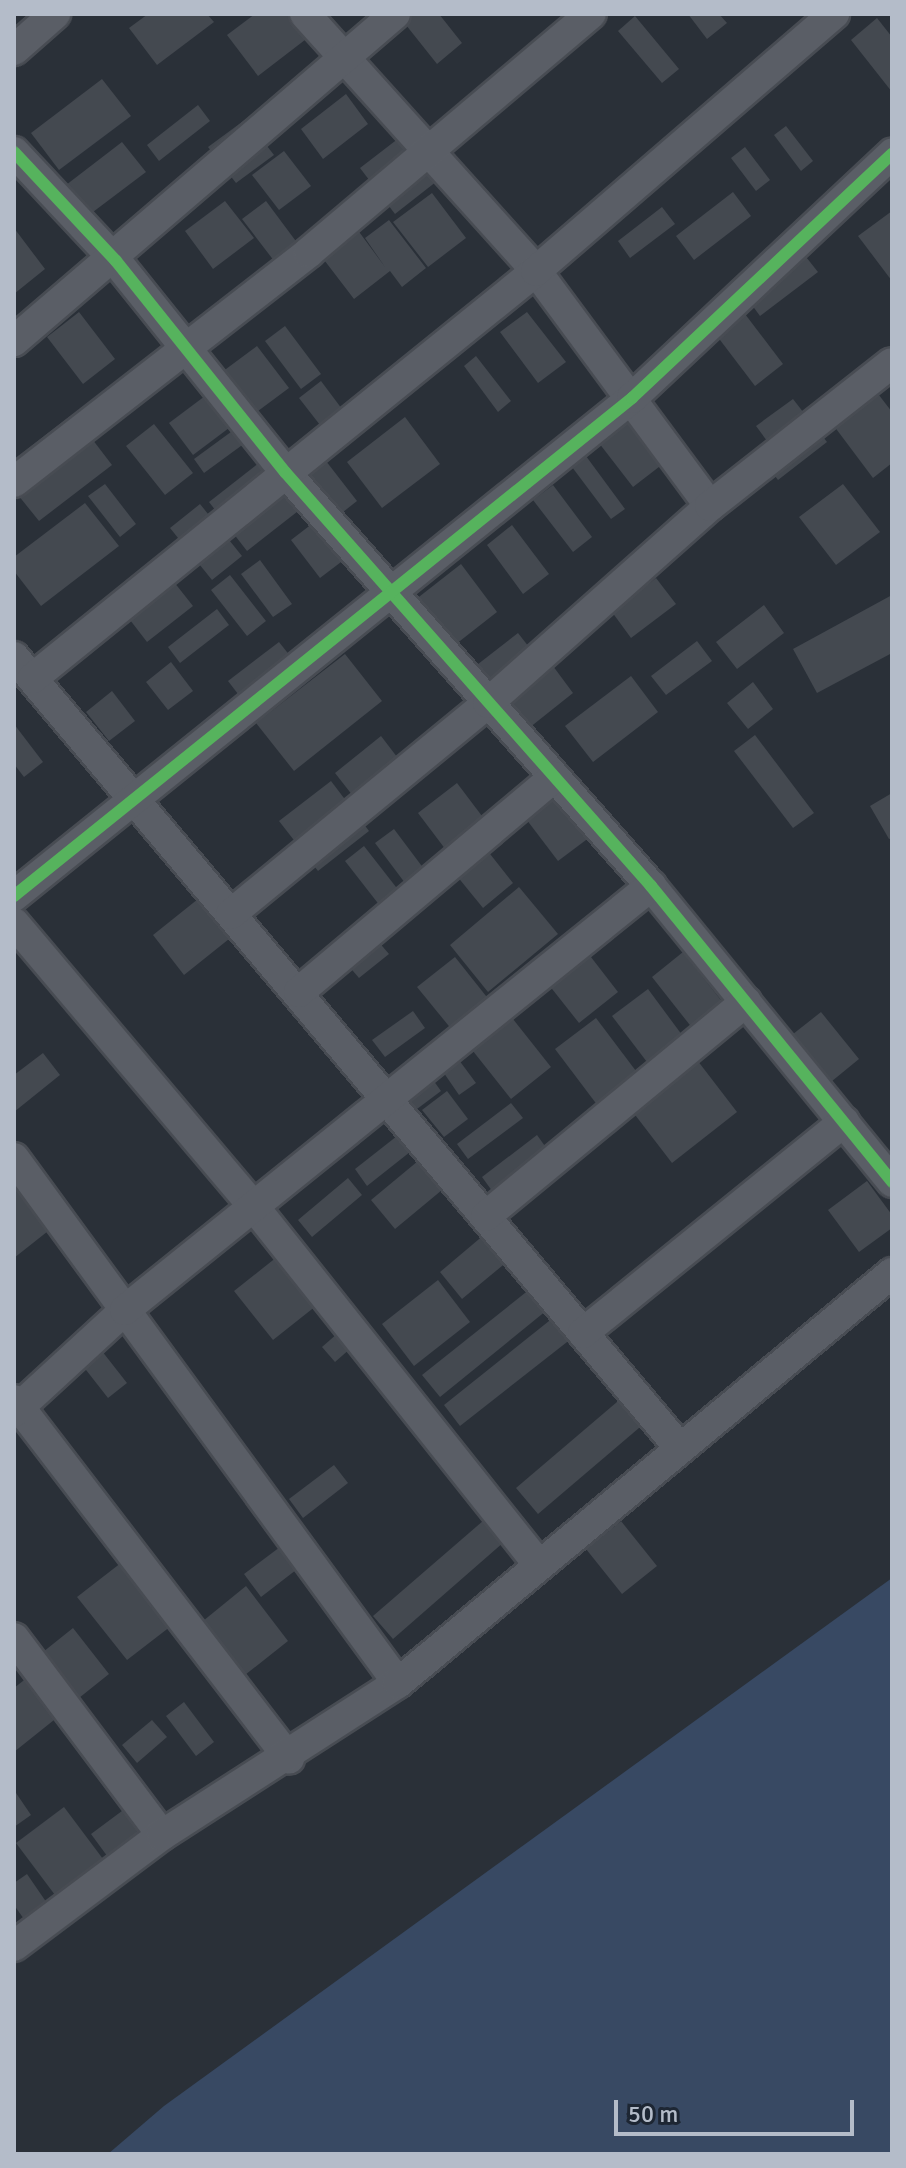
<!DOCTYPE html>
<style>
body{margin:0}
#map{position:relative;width:906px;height:2168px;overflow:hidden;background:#2a3038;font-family:Signika,sans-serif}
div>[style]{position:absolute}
.water>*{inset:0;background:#384963}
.building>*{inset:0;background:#444950}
.roads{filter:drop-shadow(2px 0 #484c53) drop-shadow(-2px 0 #484c53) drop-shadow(0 2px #484c53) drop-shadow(0 -2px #484c53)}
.minor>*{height:30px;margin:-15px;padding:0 15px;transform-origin:15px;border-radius:15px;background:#5a5e66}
.cycleway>*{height:12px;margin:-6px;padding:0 6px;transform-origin:6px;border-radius:6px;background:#56b35d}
span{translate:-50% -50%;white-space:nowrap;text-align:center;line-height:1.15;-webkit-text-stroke:8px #1d2633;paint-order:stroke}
.frame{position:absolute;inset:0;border:16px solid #b4bcc9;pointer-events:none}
.scale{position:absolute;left:614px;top:2100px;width:240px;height:36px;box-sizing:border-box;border:4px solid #b4bcc9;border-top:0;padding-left:10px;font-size:24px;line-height:28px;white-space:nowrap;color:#b4bcc9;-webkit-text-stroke:6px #1d2633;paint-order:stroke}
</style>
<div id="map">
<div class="water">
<div style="clip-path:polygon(892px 1578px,892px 2154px,108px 2154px,164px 2106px)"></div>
</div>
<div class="building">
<div style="clip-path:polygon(148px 14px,207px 14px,214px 22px,157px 65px,129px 28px)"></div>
<div style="clip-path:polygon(255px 14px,299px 14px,314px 33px,258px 76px,227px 35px)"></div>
<div style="clip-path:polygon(410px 14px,439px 14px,462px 43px,437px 64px,402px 20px)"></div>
<div style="clip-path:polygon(688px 14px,719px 14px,727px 23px,707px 39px)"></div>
<div style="clip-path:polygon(635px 16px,679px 69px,662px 83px,618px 31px)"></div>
<div style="clip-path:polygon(877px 18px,892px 37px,892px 92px,851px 40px)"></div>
<div style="clip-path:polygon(102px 79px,131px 116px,59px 170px,31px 133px)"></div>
<div style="clip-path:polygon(346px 94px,368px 124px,323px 159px,301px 129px)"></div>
<div style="clip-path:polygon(198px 105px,210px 121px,159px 161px,147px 145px)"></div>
<div style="clip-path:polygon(246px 119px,274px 155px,236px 183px,208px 147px)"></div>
<div style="clip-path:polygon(786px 126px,813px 161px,801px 171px,774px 135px)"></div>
<div style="clip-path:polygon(412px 128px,446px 174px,395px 214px,360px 168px)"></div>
<div style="clip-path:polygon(122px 142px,146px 172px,89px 215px,66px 185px)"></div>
<div style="clip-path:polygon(745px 147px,770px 180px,756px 191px,731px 158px)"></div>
<div style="clip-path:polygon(284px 151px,311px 186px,279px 210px,252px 175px)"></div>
<div style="clip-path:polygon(733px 192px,751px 216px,694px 260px,676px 236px)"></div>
<div style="clip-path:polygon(432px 193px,466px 238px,428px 267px,393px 222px)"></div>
<div style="clip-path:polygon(225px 201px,254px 238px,213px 269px,185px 231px)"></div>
<div style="clip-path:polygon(266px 201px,304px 252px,281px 270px,242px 219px)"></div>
<div style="clip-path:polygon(662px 207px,675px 224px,630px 258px,618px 241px)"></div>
<div style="clip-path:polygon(892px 211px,892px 281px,858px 236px)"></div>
<div style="clip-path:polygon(389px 220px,426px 268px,402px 287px,390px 271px,354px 299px,318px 252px,354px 225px,385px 267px,365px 238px)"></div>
<div style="clip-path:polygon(14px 228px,45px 269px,14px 294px)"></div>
<div style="clip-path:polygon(795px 243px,818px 272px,760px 316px,738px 286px)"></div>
<div style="clip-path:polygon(79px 312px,115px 359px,83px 384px,47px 337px)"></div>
<div style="clip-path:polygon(527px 312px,566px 362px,538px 383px,500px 332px)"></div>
<div style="clip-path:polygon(745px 314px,783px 364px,755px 386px,717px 336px)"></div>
<div style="clip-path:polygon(285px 326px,321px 374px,301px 389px,265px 341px)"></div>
<div style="clip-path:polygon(257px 346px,289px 388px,254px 414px,222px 372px)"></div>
<div style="clip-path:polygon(476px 356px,511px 401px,498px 412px,464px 366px)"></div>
<div style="clip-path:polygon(859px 369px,892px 412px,892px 463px,873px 478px,816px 402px)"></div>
<div style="clip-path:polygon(321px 381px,348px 417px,327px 434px,299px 398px)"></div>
<div style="clip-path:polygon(209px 393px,233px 425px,193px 455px,169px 423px)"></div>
<div style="clip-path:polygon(793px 399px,807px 417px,770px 445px,756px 426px)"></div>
<div style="clip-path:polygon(628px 407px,668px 460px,633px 487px,592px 434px)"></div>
<div style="clip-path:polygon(73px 414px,112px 465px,39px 521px,14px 490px,14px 459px)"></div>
<div style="clip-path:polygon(405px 417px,440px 464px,382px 508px,347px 462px)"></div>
<div style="clip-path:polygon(154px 424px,193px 473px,165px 495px,126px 446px)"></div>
<div style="clip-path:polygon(813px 424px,827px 442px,778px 480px,764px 461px)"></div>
<div style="clip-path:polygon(235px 429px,245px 443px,204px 473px,194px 459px)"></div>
<div style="clip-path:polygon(319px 452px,357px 501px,338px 516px,300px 467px)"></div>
<div style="clip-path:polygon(583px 452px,625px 509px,611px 519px,569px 463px)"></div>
<div style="clip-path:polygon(264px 459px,302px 508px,247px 551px,209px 502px)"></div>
<div style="clip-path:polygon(105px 484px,136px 524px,120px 537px,88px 496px)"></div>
<div style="clip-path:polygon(843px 484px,880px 532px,836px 565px,799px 517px)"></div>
<div style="clip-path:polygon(553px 485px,592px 537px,573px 552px,533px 500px)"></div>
<div style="clip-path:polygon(85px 503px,119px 546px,41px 606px,14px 571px,14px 557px)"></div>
<div style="clip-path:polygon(200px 504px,242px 556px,212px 580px,170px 528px)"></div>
<div style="clip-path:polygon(317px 520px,345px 559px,320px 578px,291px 540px)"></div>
<div style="clip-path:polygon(512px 525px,549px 574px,523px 594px,487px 545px)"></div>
<div style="clip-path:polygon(155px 558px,193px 606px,147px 642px,110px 594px)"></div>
<div style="clip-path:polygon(260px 560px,292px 604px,273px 617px,241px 574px)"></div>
<div style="clip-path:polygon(461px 564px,497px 612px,451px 648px,415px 600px)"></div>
<div style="clip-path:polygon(230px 575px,266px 621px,247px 636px,211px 590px)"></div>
<div style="clip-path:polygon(656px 578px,676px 604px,631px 638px,612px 612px)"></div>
<div style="clip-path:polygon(892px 595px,892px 653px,817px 693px,793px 649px)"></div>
<div style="clip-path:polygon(764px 605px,784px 633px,737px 669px,716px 642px)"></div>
<div style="clip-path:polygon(217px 609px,229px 625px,180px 663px,168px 647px)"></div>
<div style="clip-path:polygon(518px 633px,536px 656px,491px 691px,473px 668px)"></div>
<div style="clip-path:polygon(697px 641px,712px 661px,666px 695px,651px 676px)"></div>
<div style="clip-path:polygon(279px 642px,306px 676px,255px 716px,228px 681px)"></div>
<div style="clip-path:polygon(345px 654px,382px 701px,294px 771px,256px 723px)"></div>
<div style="clip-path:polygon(171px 662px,193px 691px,168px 710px,146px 682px)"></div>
<div style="clip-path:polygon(550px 662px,573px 693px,524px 732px,500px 701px)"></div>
<div style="clip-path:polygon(631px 676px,658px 712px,593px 762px,565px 726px)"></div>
<div style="clip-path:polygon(753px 682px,773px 709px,748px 729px,727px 703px)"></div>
<div style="clip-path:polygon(112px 691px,135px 721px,109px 741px,86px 712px)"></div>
<div style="clip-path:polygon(14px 724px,43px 762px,24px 777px,14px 764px)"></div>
<div style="clip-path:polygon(755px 735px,814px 813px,793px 828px,734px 751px)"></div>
<div style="clip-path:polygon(381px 736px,417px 783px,371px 819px,335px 773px)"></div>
<div style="clip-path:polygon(331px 781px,369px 831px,318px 871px,279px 821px)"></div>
<div style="clip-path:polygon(457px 783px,488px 824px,449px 854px,418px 813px)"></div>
<div style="clip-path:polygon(552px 787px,590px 837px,558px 861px,520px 811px)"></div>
<div style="clip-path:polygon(892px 793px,892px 838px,889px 839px,870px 806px)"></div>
<div style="clip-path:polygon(394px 829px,427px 873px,408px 887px,375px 843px)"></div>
<div style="clip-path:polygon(483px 845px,513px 883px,483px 908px,452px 870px)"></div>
<div style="clip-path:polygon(364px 846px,403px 896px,384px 911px,345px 861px)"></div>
<div style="clip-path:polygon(519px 887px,558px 934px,488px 992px,450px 945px)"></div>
<div style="clip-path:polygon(203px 895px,234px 935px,184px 975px,153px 935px)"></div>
<div style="clip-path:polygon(377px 940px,389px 954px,359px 978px,347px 964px)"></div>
<div style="clip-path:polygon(584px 948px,618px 992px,579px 1023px,545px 980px)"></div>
<div style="clip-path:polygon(683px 952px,724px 1004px,693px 1029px,652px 977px)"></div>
<div style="clip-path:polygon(455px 957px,494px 1006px,457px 1036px,417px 987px)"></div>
<div style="clip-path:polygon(648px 989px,685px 1039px,650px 1066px,612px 1016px)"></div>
<div style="clip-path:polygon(413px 1011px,425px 1028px,385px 1057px,372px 1040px)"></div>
<div style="clip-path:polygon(821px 1012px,859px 1059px,826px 1086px,788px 1038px)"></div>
<div style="clip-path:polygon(509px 1014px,551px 1067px,511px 1099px,469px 1046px)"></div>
<div style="clip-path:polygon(596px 1018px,639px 1075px,598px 1106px,555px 1049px)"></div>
<div style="clip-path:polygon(453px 1052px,476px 1083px,459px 1095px,437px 1063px)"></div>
<div style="clip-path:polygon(43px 1053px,60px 1075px,14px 1112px,14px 1075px)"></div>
<div style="clip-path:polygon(694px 1056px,737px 1112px,672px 1163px,629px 1107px)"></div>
<div style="clip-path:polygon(428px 1073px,441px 1091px,409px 1115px,396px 1096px)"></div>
<div style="clip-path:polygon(447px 1091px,468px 1119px,444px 1137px,422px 1110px)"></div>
<div style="clip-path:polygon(511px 1103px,523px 1118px,468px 1159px,457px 1144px)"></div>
<div style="clip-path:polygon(537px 1135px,550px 1153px,495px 1195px,482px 1177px)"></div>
<div style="clip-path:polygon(397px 1136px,410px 1152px,367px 1186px,355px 1169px)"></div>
<div style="clip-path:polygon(418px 1161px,442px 1190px,395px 1229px,371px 1200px)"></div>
<div style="clip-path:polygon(348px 1178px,362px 1195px,312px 1237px,298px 1220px)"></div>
<div style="clip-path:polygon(867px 1181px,892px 1215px,892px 1228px,859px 1252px,828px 1210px)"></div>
<div style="clip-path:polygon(25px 1183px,57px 1224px,14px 1258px,14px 1191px)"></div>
<div style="clip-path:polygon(485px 1234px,508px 1261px,462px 1299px,440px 1272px)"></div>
<div style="clip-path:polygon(287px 1249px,326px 1298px,273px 1340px,234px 1291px)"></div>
<div style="clip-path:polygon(438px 1280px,470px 1322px,414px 1366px,382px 1324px)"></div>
<div style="clip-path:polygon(535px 1285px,552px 1306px,440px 1397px,422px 1375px)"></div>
<div style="clip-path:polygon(559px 1313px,576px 1335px,460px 1426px,444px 1405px)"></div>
<div style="clip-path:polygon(346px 1326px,359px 1341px,335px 1362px,322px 1347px)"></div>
<div style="clip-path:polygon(98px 1346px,127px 1383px,108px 1398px,79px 1361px)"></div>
<div style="clip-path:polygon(624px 1396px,646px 1422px,538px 1514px,516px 1488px)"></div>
<div style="clip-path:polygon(334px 1465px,348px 1483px,303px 1518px,289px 1499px)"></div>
<div style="clip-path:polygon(491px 1514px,511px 1536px,393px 1639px,373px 1616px)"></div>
<div style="clip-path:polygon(621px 1521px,657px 1566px,622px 1594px,586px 1549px)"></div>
<div style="clip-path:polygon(292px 1538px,309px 1560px,261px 1597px,244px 1574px)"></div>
<div style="clip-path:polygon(126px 1559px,175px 1623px,127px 1660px,77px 1597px)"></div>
<div style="clip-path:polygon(246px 1586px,288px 1641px,245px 1675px,203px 1621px)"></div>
<div style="clip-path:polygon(73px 1628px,109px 1674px,79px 1698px,43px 1652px)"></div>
<div style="clip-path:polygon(28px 1677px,59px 1716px,14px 1752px,14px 1688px)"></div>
<div style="clip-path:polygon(184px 1702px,214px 1742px,196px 1756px,166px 1716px)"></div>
<div style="clip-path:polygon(152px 1720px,167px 1737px,137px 1763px,122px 1745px)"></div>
<div style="clip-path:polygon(14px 1790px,31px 1815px,14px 1827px)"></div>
<div style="clip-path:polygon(130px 1805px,152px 1835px,113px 1864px,91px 1834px)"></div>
<div style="clip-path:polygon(64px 1807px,106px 1863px,58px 1899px,16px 1843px)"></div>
<div style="clip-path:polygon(27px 1874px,49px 1906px,26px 1922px,14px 1905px,14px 1883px)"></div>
</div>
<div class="roads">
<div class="minor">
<div style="left:305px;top:14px;width:346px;rotate:48deg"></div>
<div style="left:536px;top:271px;width:292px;rotate:53.5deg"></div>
<div style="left:14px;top:50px;width:55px;rotate:-41.3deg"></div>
<div style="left:14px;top:152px;width:149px;rotate:46.9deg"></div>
<div style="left:116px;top:261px;width:270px;rotate:51.3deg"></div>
<div style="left:285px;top:472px;width:553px;rotate:48.52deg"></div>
<div style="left:651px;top:886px;width:382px;rotate:50.8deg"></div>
<div style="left:14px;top:341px;width:502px;rotate:-40.64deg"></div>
<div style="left:14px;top:482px;width:374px;rotate:-37.9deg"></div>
<div style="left:309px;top:252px;width:369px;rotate:-40.2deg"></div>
<div style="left:14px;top:657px;width:1033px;rotate:49.91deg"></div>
<div style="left:33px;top:678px;width:647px;rotate:-38.98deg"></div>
<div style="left:536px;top:271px;width:394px;rotate:-40.8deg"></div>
<div style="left:14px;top:896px;width:794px;rotate:-38.86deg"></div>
<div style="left:632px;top:398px;width:357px;rotate:-43.2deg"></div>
<div style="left:231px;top:914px;width:333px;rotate:-39.4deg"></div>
<div style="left:488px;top:703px;width:297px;rotate:-41.6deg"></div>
<div style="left:710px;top:506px;width:231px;rotate:-38.2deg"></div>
<div style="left:14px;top:923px;width:373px;rotate:49.8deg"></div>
<div style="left:255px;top:1208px;width:456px;rotate:51.5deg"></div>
<div style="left:299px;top:992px;width:334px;rotate:-40.1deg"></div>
<div style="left:14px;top:1158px;width:650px;rotate:53.82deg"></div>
<div style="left:486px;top:1216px;width:337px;rotate:-39.5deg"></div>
<div style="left:583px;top:1333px;width:336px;rotate:-39deg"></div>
<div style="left:14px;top:1400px;width:452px;rotate:52.5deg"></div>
<div style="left:14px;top:1412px;width:151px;rotate:-42.6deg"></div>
<div style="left:125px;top:1310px;width:676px;rotate:-38.87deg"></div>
<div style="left:14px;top:1638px;width:246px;rotate:53.1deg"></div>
<div style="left:14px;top:1946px;width:185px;rotate:-36.9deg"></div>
<div style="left:162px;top:1835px;width:281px;rotate:-32.8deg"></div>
<div style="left:398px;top:1683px;width:642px;rotate:-39.69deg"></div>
</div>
</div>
<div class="cycleway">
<div style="left:14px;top:152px;width:149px;rotate:46.9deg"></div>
<div style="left:116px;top:261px;width:270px;rotate:51.3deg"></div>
<div style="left:285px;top:472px;width:553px;rotate:48.52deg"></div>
<div style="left:651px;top:886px;width:382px;rotate:50.8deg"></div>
<div style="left:14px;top:896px;width:794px;rotate:-38.86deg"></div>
<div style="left:632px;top:398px;width:357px;rotate:-43.2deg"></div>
</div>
<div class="frame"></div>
<div class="scale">50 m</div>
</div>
